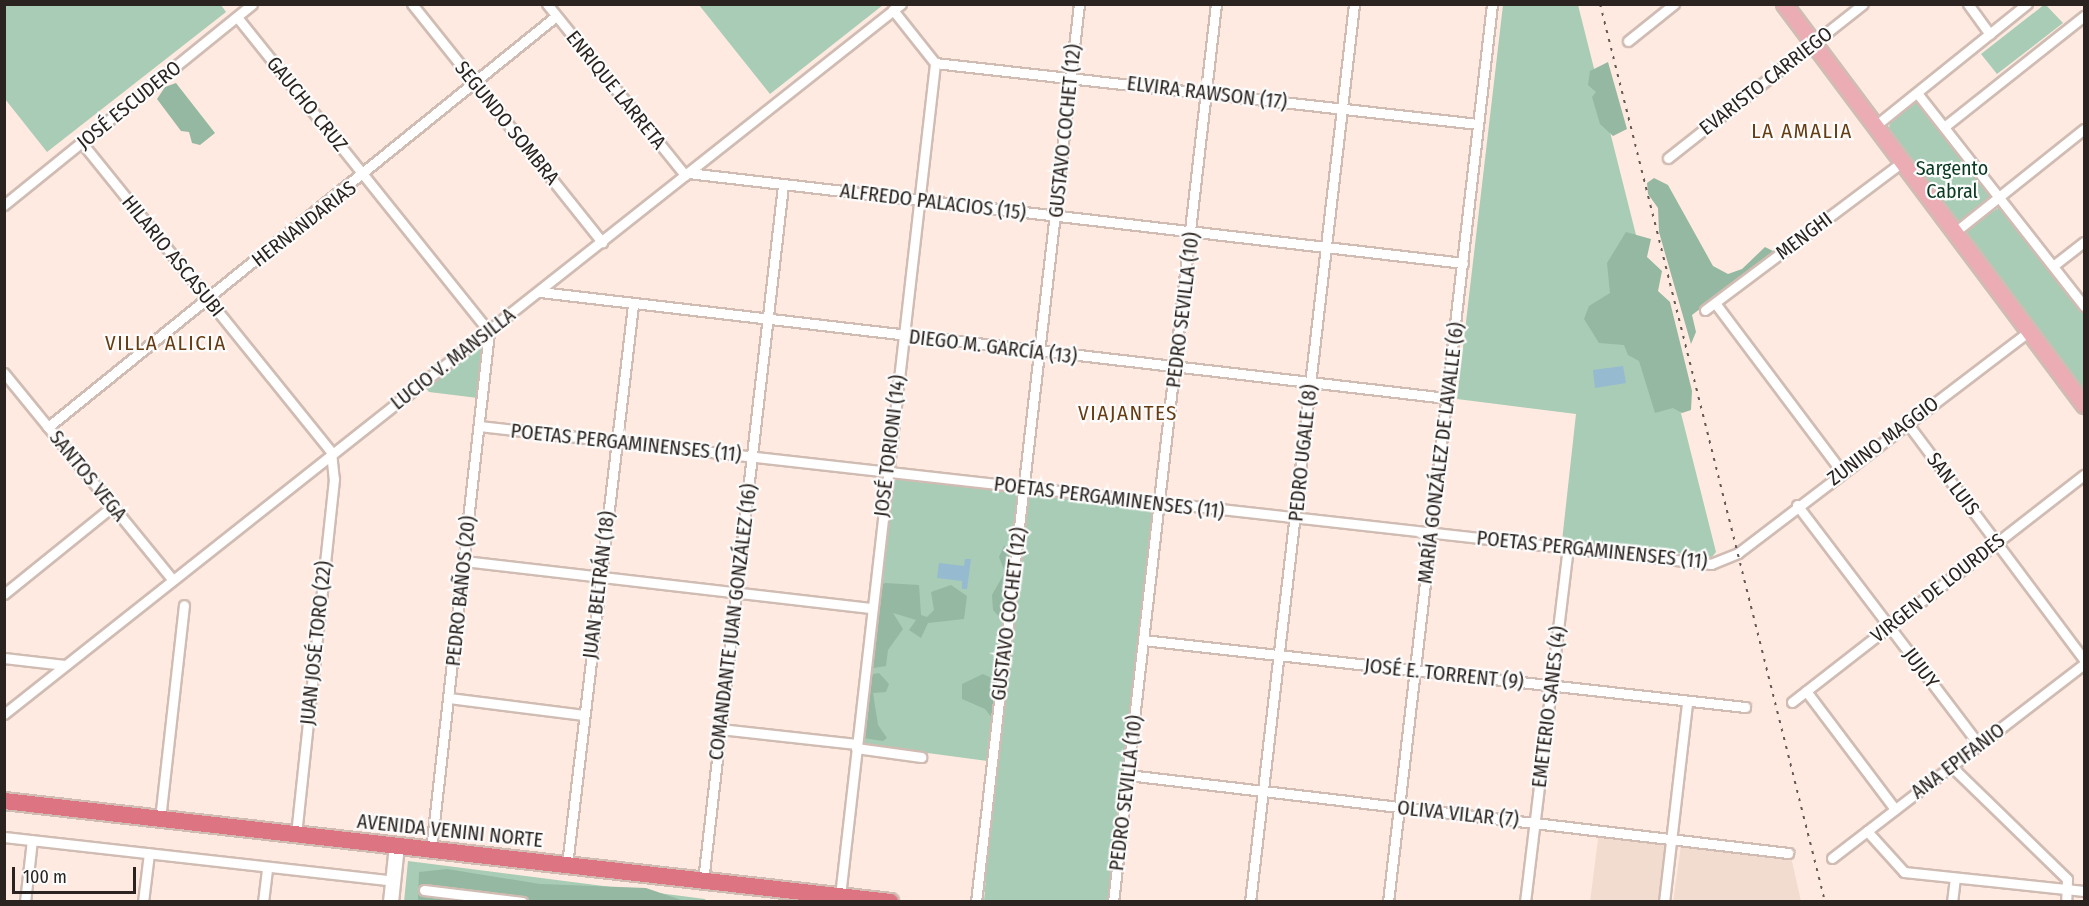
<!DOCTYPE html>
<meta charset="utf-8">
<style>
body{margin:0}
#map{position:relative;width:2089px;height:906px;overflow:hidden;background:#ffeae1;font-family:"Fira Sans Condensed",sans-serif}
div>[style]{position:absolute}
.industrial>*{inset:0;background:#f2dccf}
.green>*{inset:0;background:#a8ccb5}
.forest>*{inset:0;background:#94b8a1}
.water>*{inset:0;background:#96bad0}
.roads{filter:drop-shadow(2px 0 #d0bcb3) drop-shadow(-2px 0 #d0bcb3) drop-shadow(0 2px #d0bcb3) drop-shadow(0 -2px #d0bcb3)}
.street>*{height:9px;margin:-4.5px;padding:0 4.5px;transform-origin:4.5px;border-radius:4.5px;background:#fff}
.secondary>*{height:14px;margin:-7px;padding:0 7px;transform-origin:7px;border-radius:7px;background:#fff}
.primary>*{height:15px;margin:-7.5px;padding:0 7.5px;transform-origin:7.5px;border-radius:7.5px;background:#ebacb4}
.highway>*{height:16px;margin:-8px;padding:0 8px;transform-origin:8px;border-radius:8px;background:#dd7482}
.rail>*{height:2px;margin-top:-1px;transform-origin:0;background:repeating-linear-gradient(90deg,#645954 0 3px,transparent 0 9px)}
span{translate:-50% -50%;white-space:nowrap;text-align:center;line-height:1.15;-webkit-text-stroke:4.5px #fcfcfc;paint-order:stroke}
.street-label{font-size:20px;color:#2a231f}
.park-label{font-size:20px;color:#0a3922}
.neighbourhood-label{font-size:21px;color:#663c12;letter-spacing:1.5px}
.frame{position:absolute;inset:0;border:6px solid #2a231f;pointer-events:none}
.scale{position:absolute;left:12px;top:867px;width:124px;height:27px;box-sizing:border-box;border:3px solid #2a231f;border-top:0;padding-left:8px;font-size:18px;line-height:21px;white-space:nowrap;color:#2a231f;-webkit-text-stroke:4px #fcfcfc;paint-order:stroke}
</style>
<div id="map">
<div class="industrial">
<div style="clip-path:polygon(1599px 831px,1669px 840px,1662px 901px,1590px 902px)"></div>
<div style="clip-path:polygon(1681px 845px,1791px 857px,1801px 901px,1673px 902px)"></div>
</div>
<div class="green">
<div style="clip-path:polygon(2045px 4px,2063px 23px,1997px 74px,1981px 54px)"></div>
<div style="clip-path:polygon(221px 5px,226px 12px,47px 152px,5px 99px,5px 5px)"></div>
<div style="clip-path:polygon(699px 5px,883px 5px,770px 94px)"></div>
<div style="clip-path:polygon(1503px 5px,1578px 5px,1716px 552px,1712px 557px,1562px 541px,1576px 414px,1457px 399px)"></div>
<div style="clip-path:polygon(1911px 103px,1920px 103px,1990px 194px,1989px 200px,1959px 223px,1889px 130px,1890px 120px)"></div>
<div style="clip-path:polygon(2000px 207px,2084px 313px,2084px 392px,1967px 235px,1970px 225px)"></div>
<div style="clip-path:polygon(478px 343px,483px 348px,478px 398px,429px 392px,424px 386px)"></div>
<div style="clip-path:polygon(893px 478px,1153px 509px,1110px 901px,984px 901px,995px 762px,860px 744px)"></div>
<div style="clip-path:polygon(408px 861px,705px 899px,706px 901px,404px 902px)"></div>
</div>
<div class="forest">
<div style="clip-path:polygon(1608px 62px,1627px 129px,1613px 136px,1600px 124px,1592px 97px,1596px 92px,1588px 85px,1590px 71px)"></div>
<div style="clip-path:polygon(176px 83px,215px 133px,200px 145px,192px 143px,189px 132px,181px 131px,157px 99px,165px 87px)"></div>
<div style="clip-path:polygon(1654px 178px,1668px 185px,1713px 266px,1728px 274px,1742px 269px,1765px 247px,1775px 252px,1692px 315px,1696px 332px,1691px 344px,1659px 232px,1658px 208px,1648px 194px,1647px 183px)"></div>
<div style="clip-path:polygon(1626px 232px,1651px 239px,1647px 257px,1662px 271px,1658px 291px,1670px 302px,1692px 391px,1691px 410px,1682px 413px,1673px 408px,1655px 413px,1639px 361px,1628px 355px,1624px 345px,1599px 343px,1584px 319px,1589px 306px,1610px 293px,1607px 263px)"></div>
<div style="clip-path:polygon(1004px 546px,1014px 549px,1005px 623px,993px 610px,992px 595px,1005px 572px,999px 557px)"></div>
<div style="clip-path:polygon(885px 583px,919px 585px,921px 615px,927px 617px,934px 610px,931px 592px,951px 585px,967px 596px,964px 619px,928px 623px,921px 638px,909px 630px,916px 620px,893px 613px,903px 629px,888px 650px,886px 666px,868px 669px,880px 586px)"></div>
<div style="clip-path:polygon(879px 673px,889px 684px,886px 692px,873px 693px,878px 725px,887px 738px,883px 741px,863px 738px,868px 675px)"></div>
<div style="clip-path:polygon(983px 674px,998px 681px,993px 719px,985px 709px,962px 699px,962px 684px)"></div>
<div style="clip-path:polygon(447px 869px,540px 884px,646px 888px,684px 901px,418px 902px,419px 872px)"></div>
</div>
<div class="water">
<div style="clip-path:polygon(1623px 366px,1626px 383px,1595px 388px,1593px 370px)"></div>
<div style="clip-path:polygon(965px 559px,971px 559px,967px 589px,962px 589px,962px 581px,937px 578px,939px 563px,964px 566px)"></div>
</div>
<div class="roads">
<div class="street">
<div style="left:412px;top:4px;width:305px;rotate:51.4deg"></div>
<div style="left:547px;top:4px;width:220px;rotate:51.1deg"></div>
<div style="left:1968px;top:4px;width:37px;rotate:54deg"></div>
<div style="left:237px;top:17px;width:403px;rotate:51.3deg"></div>
<div style="left:489px;top:332px;width:521px;rotate:96.39deg"></div>
<div style="left:1628px;top:41px;width:59px;rotate:-38.8deg"></div>
<div style="left:935px;top:63px;width:546px;rotate:6.41deg"></div>
<div style="left:1917px;top:93px;width:271px;rotate:51.9deg"></div>
<div style="left:1875px;top:126px;width:195px;rotate:-38.8deg"></div>
<div style="left:1944px;top:127px;width:179px;rotate:-38.4deg"></div>
<div style="left:82px;top:143px;width:397px;rotate:51.1deg"></div>
<div style="left:331px;top:452px;width:27px;rotate:84deg"></div>
<div style="left:334px;top:479px;width:358px;rotate:96.1deg"></div>
<div style="left:1668px;top:158px;width:248px;rotate:-38.3deg"></div>
<div style="left:688px;top:173px;width:780px;rotate:6.62deg"></div>
<div style="left:4px;top:205px;width:319px;rotate:-39deg"></div>
<div style="left:1955px;top:232px;width:165px;rotate:-38.6deg"></div>
<div style="left:2053px;top:266px;width:39px;rotate:-38deg"></div>
<div style="left:540px;top:292px;width:913px;rotate:6.67deg"></div>
<div style="left:1715px;top:303px;width:211px;rotate:53.1deg"></div>
<div style="left:1705px;top:310px;width:246px;rotate:-36.9deg"></div>
<div style="left:4px;top:373px;width:264px;rotate:50.8deg"></div>
<div style="left:1907px;top:423px;width:296px;rotate:53.2deg"></div>
<div style="left:479px;top:426px;width:1240px;rotate:6.39deg"></div>
<div style="left:1711px;top:564px;width:29px;rotate:-22deg"></div>
<div style="left:1738px;top:553px;width:366px;rotate:-37.3deg"></div>
<div style="left:48px;top:427px;width:653px;rotate:-38.97deg"></div>
<div style="left:1797px;top:505px;width:301px;rotate:52.8deg"></div>
<div style="left:464px;top:561px;width:411px;rotate:6.6deg"></div>
<div style="left:4px;top:594px;width:140px;rotate:-38.9deg"></div>
<div style="left:1143px;top:640px;width:606px;rotate:6.35deg"></div>
<div style="left:4px;top:658px;width:61px;rotate:6.5deg"></div>
<div style="left:1806px;top:691px;width:148px;rotate:53deg"></div>
<div style="left:449px;top:698px;width:136px;rotate:7.2deg"></div>
<div style="left:1792px;top:702px;width:370px;rotate:-37.9deg"></div>
<div style="left:4px;top:714px;width:1144px;rotate:-38.36deg"></div>
<div style="left:720px;top:729px;width:137px;rotate:6.3deg"></div>
<div style="left:856px;top:748px;width:66px;rotate:7.9deg"></div>
<div style="left:1951px;top:766px;width:162px;rotate:44.2deg"></div>
<div style="left:2067px;top:879px;width:23px;rotate:92deg"></div>
<div style="left:1128px;top:775px;width:665px;rotate:6.74deg"></div>
<div style="left:160px;top:819px;width:215px;rotate:-83.6deg"></div>
<div style="left:1867px;top:831px;width:55px;rotate:47.9deg"></div>
<div style="left:1904px;top:872px;width:181px;rotate:6deg"></div>
<div style="left:4px;top:837px;width:392px;rotate:6.4deg"></div>
<div style="left:1832px;top:858px;width:318px;rotate:-37.6deg"></div>
<div style="left:567px;top:865px;width:564px;rotate:-83.28deg"></div>
<div style="left:703px;top:881px;width:701px;rotate:-83.44deg"></div>
<div style="left:424px;top:890px;width:99px;rotate:7deg"></div>
<div style="left:840px;top:896px;width:838px;rotate:-83.49deg"></div>
<div style="left:935px;top:63px;width:68px;rotate:-128.4deg"></div>
<div style="left:25px;top:902px;width:62px;rotate:-83.6deg"></div>
<div style="left:143px;top:902px;width:49px;rotate:-83deg"></div>
<div style="left:263px;top:902px;width:35px;rotate:-83deg"></div>
<div style="left:976px;top:902px;width:904px;rotate:-83.46deg"></div>
<div style="left:1113px;top:902px;width:904px;rotate:-83.46deg"></div>
<div style="left:1250px;top:902px;width:904px;rotate:-83.39deg"></div>
<div style="left:1388px;top:902px;width:904px;rotate:-83.39deg"></div>
<div style="left:1525px;top:902px;width:356px;rotate:-83.1deg"></div>
<div style="left:1664px;top:902px;width:201px;rotate:-83.4deg"></div>
<div style="left:1952px;top:902px;width:24px;rotate:-83deg"></div>
</div>
<div class="secondary">
<div style="left:391px;top:902px;width:56px;rotate:-83.9deg"></div>
</div>
<div class="primary">
<div style="left:1784px;top:4px;width:501px;rotate:53.2deg"></div>
</div>
<div class="highway">
<div style="left:4px;top:801px;width:892px;rotate:6.5deg"></div>
</div>
</div>
<div class="rail">
<div style="left:1600px;top:4px;width:926px;rotate:75.93deg"></div>
</div>
<div class="street-label">
<span style="left:1766px;top:81px;rotate:-38deg">EVARISTO CARRIEGO</span>
<span style="left:616px;top:90px;rotate:51deg">ENRIQUE LARRETA</span>
<span style="left:1207px;top:93px;rotate:7deg">ELVIRA RAWSON (17)</span>
<span style="left:307px;top:104px;rotate:51deg">GAUCHO CRUZ</span>
<span style="left:129px;top:105px;rotate:-39deg">JOSÉ ESCUDERO</span>
<span style="left:507px;top:123px;rotate:51deg">SEGUNDO SOMBRA</span>
<span style="left:1065px;top:131px;rotate:-84deg">GUSTAVO COCHET (12)</span>
<span style="left:933px;top:202px;rotate:7deg">ALFREDO PALACIOS (15)</span>
<span style="left:304px;top:224px;rotate:-38deg">HERNANDARIAS</span>
<span style="left:1804px;top:236px;rotate:-37deg">MENGHI</span>
<span style="left:173px;top:256px;rotate:51deg">HILARIO ASCASUBI</span>
<span style="left:1183px;top:310px;rotate:-83deg">PEDRO SEVILLA (10)</span>
<span style="left:993px;top:347px;rotate:7deg">DIEGO M. GARCÍA (13)</span>
<span style="left:453px;top:359px;rotate:-38deg">LUCIO V. MANSILLA</span>
<span style="left:1883px;top:441px;rotate:-37deg">ZUNINO MAGGIO</span>
<span style="left:626px;top:443px;rotate:6deg">POETAS PERGAMINENSES (11)</span>
<span style="left:890px;top:446px;rotate:-83deg">JOSÉ TORIONI (14)</span>
<span style="left:1303px;top:453px;rotate:-84deg">PEDRO UGALE (8)</span>
<span style="left:1441px;top:453px;rotate:-83deg">MARÍA GONZÁLEZ DE LAVALLE (6)</span>
<span style="left:88px;top:476px;rotate:51deg">SANTOS VEGA</span>
<span style="left:1953px;top:484px;rotate:53deg">SAN LUIS</span>
<span style="left:1109px;top:498px;rotate:7deg">POETAS PERGAMINENSES (11)</span>
<span style="left:1592px;top:550px;rotate:6deg">POETAS PERGAMINENSES (11)</span>
<span style="left:599px;top:585px;rotate:-83deg">JUAN BELTRÁN (18)</span>
<span style="left:1938px;top:588px;rotate:-38deg">VIRGEN DE LOURDES</span>
<span style="left:461px;top:591px;rotate:-84deg">PEDRO BAÑOS (20)</span>
<span style="left:1009px;top:614px;rotate:-83deg">GUSTAVO COCHET (12)</span>
<span style="left:733px;top:622px;rotate:-83deg">COMANDANTE JUAN GONZÁLEZ (16)</span>
<span style="left:316px;top:643px;rotate:-84deg">JUAN JOSÉ TORO (22)</span>
<span style="left:1921px;top:668px;rotate:53deg">JUJUY</span>
<span style="left:1444px;top:674px;rotate:6deg">JOSÉ E. TORRENT (9)</span>
<span style="left:1549px;top:707px;rotate:-83deg">EMETERIO SANES (4)</span>
<span style="left:1958px;top:761px;rotate:-37deg">ANA EPIFANIO</span>
<span style="left:1126px;top:793px;rotate:-83deg">PEDRO SEVILLA (10)</span>
<span style="left:1458px;top:814px;rotate:6deg">OLIVA VILAR (7)</span>
<span style="left:450px;top:831px;rotate:6deg">AVENIDA VENINI NORTE</span>
</div>
<div class="park-label">
<span style="left:1952px;top:180px">Sargento<br>Cabral</span>
</div>
<div class="neighbourhood-label">
<span style="left:1802px;top:131px">LA AMALIA</span>
<span style="left:166px;top:343px">VILLA ALICIA</span>
<span style="left:1128px;top:413px">VIAJANTES</span>
</div>
<div class="frame"></div>
<div class="scale">100 m</div>
</div>
